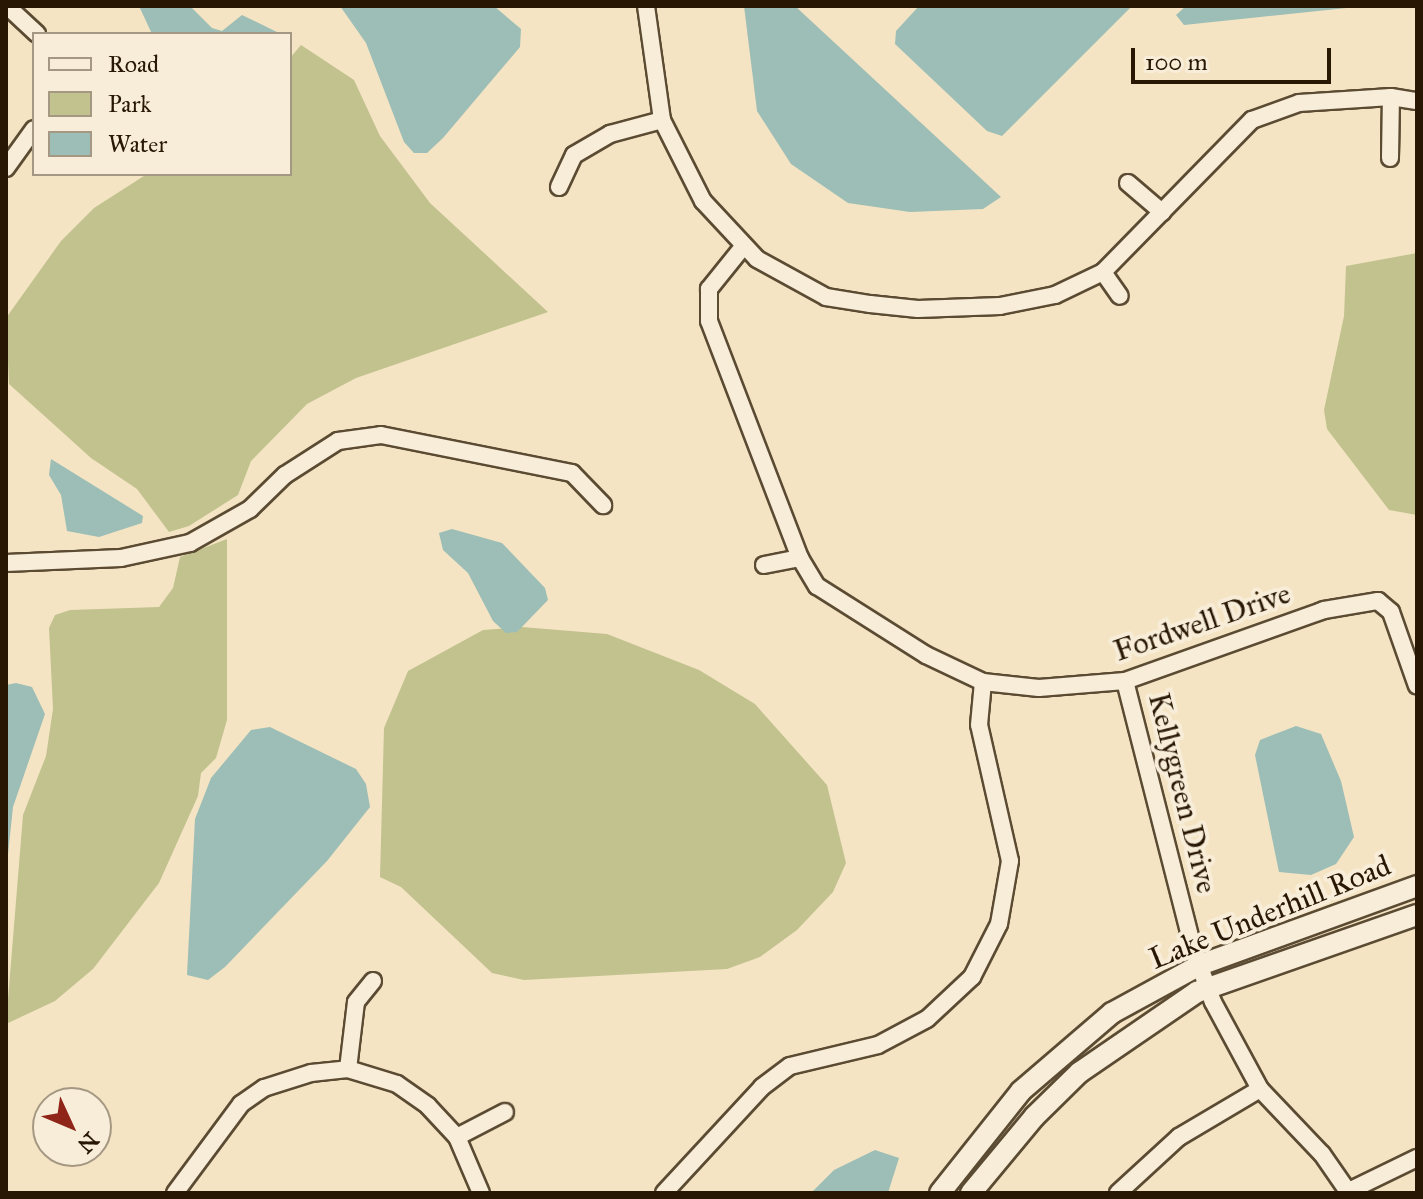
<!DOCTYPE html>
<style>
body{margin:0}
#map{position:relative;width:1423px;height:1199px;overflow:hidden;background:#f4e4c3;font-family:"IM FELL Great Primer",serif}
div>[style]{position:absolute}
.green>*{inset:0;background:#c2c28f}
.water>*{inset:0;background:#9cbeb6}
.roads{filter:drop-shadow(2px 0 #5b4b33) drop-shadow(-2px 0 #5b4b33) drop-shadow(0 2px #5b4b33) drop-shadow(0 -2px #5b4b33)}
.minor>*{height:16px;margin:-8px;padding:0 8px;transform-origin:8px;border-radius:8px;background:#f8edd8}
.tertiary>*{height:20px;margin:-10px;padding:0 10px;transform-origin:10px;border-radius:10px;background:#f8edd8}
span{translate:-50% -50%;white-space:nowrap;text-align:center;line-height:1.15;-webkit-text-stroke:8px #f8edd8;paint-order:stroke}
.street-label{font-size:30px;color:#281803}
.frame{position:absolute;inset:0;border:8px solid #281803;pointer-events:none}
.legend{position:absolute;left:32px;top:32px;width:260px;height:144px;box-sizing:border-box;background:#f8edd8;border:2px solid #a59883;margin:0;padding:10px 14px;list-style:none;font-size:24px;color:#281803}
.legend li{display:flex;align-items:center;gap:16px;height:40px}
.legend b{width:40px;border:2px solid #a59883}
.north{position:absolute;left:32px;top:1087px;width:80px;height:80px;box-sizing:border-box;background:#f8edd8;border:2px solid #a59883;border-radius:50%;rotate:134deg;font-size:22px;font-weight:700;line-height:32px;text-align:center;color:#281803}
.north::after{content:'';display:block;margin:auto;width:28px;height:36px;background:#8f2418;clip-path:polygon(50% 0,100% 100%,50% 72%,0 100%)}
.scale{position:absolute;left:1131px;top:48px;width:200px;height:36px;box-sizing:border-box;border:4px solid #281803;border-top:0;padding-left:10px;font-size:24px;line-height:28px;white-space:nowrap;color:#281803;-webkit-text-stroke:6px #f8edd8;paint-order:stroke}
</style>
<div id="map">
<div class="green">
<div style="clip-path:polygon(301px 45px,354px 80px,380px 136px,430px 203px,548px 312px,356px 378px,307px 404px,251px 461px,238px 495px,189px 526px,169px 532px,137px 489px,91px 458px,9px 384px,6px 318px,61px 241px,94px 208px,147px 174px,290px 174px,290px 58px)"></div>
<div style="clip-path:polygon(1417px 253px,1417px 515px,1389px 510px,1327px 429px,1324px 410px,1344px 316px,1346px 266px)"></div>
<div style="clip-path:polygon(227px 539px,227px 720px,216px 758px,201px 773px,198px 796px,159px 883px,93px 969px,55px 1001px,6px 1024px,23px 815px,46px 756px,53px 709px,49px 628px,55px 615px,70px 610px,159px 607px,173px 588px,180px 557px)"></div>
<div style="clip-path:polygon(522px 627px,607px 634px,699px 670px,755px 704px,827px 785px,846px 863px,833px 892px,797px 930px,760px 957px,727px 969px,524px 980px,492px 973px,401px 887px,380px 877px,384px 728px,408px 671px,483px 630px)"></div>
</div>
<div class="water">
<div style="clip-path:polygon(139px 6px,190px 6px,212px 28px,222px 31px,242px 15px,281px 34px,152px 34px)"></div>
<div style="clip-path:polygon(340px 6px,494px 6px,521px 29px,520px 47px,443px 138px,427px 153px,414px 153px,404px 142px,366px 43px)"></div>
<div style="clip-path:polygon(744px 6px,795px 6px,1001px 197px,983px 209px,910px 212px,848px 203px,791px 164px,757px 111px)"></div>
<div style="clip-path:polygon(919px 6px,1132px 6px,1002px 136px,987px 131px,895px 44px,896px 31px)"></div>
<div style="clip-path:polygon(1186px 6px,1366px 6px,1184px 25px,1176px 15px)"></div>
<div style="clip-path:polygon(51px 459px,143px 516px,142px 523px,99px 537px,67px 531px,61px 495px,49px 475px)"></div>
<div style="clip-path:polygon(452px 529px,502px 543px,545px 588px,548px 600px,517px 632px,506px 633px,493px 621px,468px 573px,443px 550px,439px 533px)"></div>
<div style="clip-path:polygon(16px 683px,32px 687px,45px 714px,13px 807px,6px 873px,6px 685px)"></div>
<div style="clip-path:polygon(1296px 726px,1321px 734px,1341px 781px,1354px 837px,1336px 864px,1311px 875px,1279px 872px,1255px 755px,1260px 740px)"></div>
<div style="clip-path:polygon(270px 727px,356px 769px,366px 784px,370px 807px,327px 861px,225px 967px,208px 980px,187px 975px,195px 819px,211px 778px,251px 730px)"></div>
<div style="clip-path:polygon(875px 1150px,899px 1158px,888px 1193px,811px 1193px,834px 1170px)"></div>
</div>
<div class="roads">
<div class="minor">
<div style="left:7px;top:6px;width:41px;rotate:43deg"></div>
<div style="left:646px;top:6px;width:115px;rotate:82deg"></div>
<div style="left:662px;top:120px;width:91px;rotate:63.2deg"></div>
<div style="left:703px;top:201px;width:79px;rotate:47deg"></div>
<div style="left:757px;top:259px;width:79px;rotate:28.8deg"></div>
<div style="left:826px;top:297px;width:45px;rotate:9deg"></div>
<div style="left:870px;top:304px;width:48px;rotate:5.9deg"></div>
<div style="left:918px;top:309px;width:82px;rotate:-2.1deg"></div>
<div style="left:1000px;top:306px;width:56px;rotate:-11.3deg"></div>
<div style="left:1055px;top:295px;width:53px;rotate:-25.6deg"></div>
<div style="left:1103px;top:272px;width:213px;rotate:-45.6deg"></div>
<div style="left:1252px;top:120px;width:50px;rotate:-19.9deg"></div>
<div style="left:1299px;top:103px;width:92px;rotate:-3.7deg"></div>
<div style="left:1391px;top:97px;width:26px;rotate:9deg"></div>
<div style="left:1390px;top:158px;width:61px;rotate:-89.1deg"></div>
<div style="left:6px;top:168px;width:48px;rotate:-54.3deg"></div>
<div style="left:1128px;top:183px;width:45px;rotate:40.5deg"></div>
<div style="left:559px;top:187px;width:35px;rotate:-65deg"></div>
<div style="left:574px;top:155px;width:42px;rotate:-30.3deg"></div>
<div style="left:610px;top:134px;width:54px;rotate:-15.1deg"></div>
<div style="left:742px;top:248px;width:53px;rotate:128.8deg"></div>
<div style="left:709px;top:289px;width:32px;rotate:90deg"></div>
<div style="left:709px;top:321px;width:254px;rotate:69deg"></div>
<div style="left:800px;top:558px;width:33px;rotate:59deg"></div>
<div style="left:817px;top:586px;width:129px;rotate:32.3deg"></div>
<div style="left:926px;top:655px;width:63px;rotate:25.3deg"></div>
<div style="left:983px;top:682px;width:56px;rotate:6.1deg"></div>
<div style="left:1039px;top:688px;width:86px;rotate:-4.7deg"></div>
<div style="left:1125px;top:681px;width:211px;rotate:-19.6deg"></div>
<div style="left:1324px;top:610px;width:55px;rotate:-9.5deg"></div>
<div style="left:1378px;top:601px;width:17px;rotate:40deg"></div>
<div style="left:1391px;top:612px;width:78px;rotate:70.6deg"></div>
<div style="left:1103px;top:272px;width:29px;rotate:55deg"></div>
<div style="left:6px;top:563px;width:115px;rotate:-2.5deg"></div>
<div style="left:121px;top:558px;width:71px;rotate:-12.3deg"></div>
<div style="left:190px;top:543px;width:69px;rotate:-29.5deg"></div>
<div style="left:250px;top:509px;width:49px;rotate:-44.2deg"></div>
<div style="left:285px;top:475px;width:63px;rotate:-32.7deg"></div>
<div style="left:338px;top:441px;width:43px;rotate:-7.9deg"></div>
<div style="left:381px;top:435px;width:195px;rotate:11.3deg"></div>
<div style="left:572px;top:473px;width:45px;rotate:45.9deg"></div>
<div style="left:764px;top:565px;width:37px;rotate:-11deg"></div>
<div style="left:1125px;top:681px;width:279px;rotate:75.7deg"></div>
<div style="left:1194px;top:951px;width:54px;rotate:69.6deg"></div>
<div style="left:1213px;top:1002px;width:99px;rotate:61.6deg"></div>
<div style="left:1260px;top:1089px;width:90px;rotate:46.4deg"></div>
<div style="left:1322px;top:1154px;width:47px;rotate:55.3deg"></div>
<div style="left:348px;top:1069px;width:67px;rotate:-83.2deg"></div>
<div style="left:356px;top:1002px;width:27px;rotate:-51deg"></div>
<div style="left:457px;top:1137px;width:54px;rotate:-27.5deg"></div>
<div style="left:1349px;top:1191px;width:76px;rotate:-25.9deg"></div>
<div style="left:175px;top:1193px;width:111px;rotate:-53.4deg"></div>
<div style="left:241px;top:1104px;width:28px;rotate:-35deg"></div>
<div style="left:264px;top:1088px;width:49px;rotate:-17.7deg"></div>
<div style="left:311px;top:1073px;width:37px;rotate:-6deg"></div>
<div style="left:348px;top:1069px;width:51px;rotate:17deg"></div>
<div style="left:397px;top:1084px;width:38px;rotate:35deg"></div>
<div style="left:428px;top:1106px;width:42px;rotate:46.9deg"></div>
<div style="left:457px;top:1137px;width:61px;rotate:66.8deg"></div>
<div style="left:664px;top:1193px;width:144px;rotate:-47.2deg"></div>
<div style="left:762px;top:1087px;width:35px;rotate:-37deg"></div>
<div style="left:790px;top:1066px;width:90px;rotate:-13.4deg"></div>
<div style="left:878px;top:1045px;width:55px;rotate:-28deg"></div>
<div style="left:927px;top:1019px;width:62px;rotate:-43deg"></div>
<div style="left:972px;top:977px;width:59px;rotate:-63deg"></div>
<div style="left:999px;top:924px;width:64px;rotate:-80.1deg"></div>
<div style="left:1010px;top:861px;width:139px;rotate:-102.8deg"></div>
<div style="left:979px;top:725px;width:43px;rotate:-84.7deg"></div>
<div style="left:1118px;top:1193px;width:83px;rotate:-42.6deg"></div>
<div style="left:1179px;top:1137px;width:94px;rotate:-30.7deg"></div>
</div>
<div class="tertiary">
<div style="left:940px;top:1193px;width:130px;rotate:-51.5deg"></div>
<div style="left:1021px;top:1091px;width:120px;rotate:-40.6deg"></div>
<div style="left:1112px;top:1013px;width:100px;rotate:-28.6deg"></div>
<div style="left:1200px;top:965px;width:231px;rotate:-20deg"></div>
<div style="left:971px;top:1193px;width:99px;rotate:-50.3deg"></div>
<div style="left:1034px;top:1117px;width:64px;rotate:-44.4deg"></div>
<div style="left:1080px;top:1072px;width:142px;rotate:-34.4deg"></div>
<div style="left:1197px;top:992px;width:233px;rotate:-19.3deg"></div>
</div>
</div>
<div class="street-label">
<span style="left:1202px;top:622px;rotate:-19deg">Fordwell Drive</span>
<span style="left:1183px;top:793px;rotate:76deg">Kellygreen Drive</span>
<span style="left:1270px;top:912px;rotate:-22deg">Lake Underhill Road</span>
</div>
<div class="frame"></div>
<ul class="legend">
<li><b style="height:10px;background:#f8edd8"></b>Road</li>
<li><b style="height:22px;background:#c2c28f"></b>Park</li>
<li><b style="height:22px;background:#9cbeb6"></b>Water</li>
</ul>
<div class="north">N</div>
<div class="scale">100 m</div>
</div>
